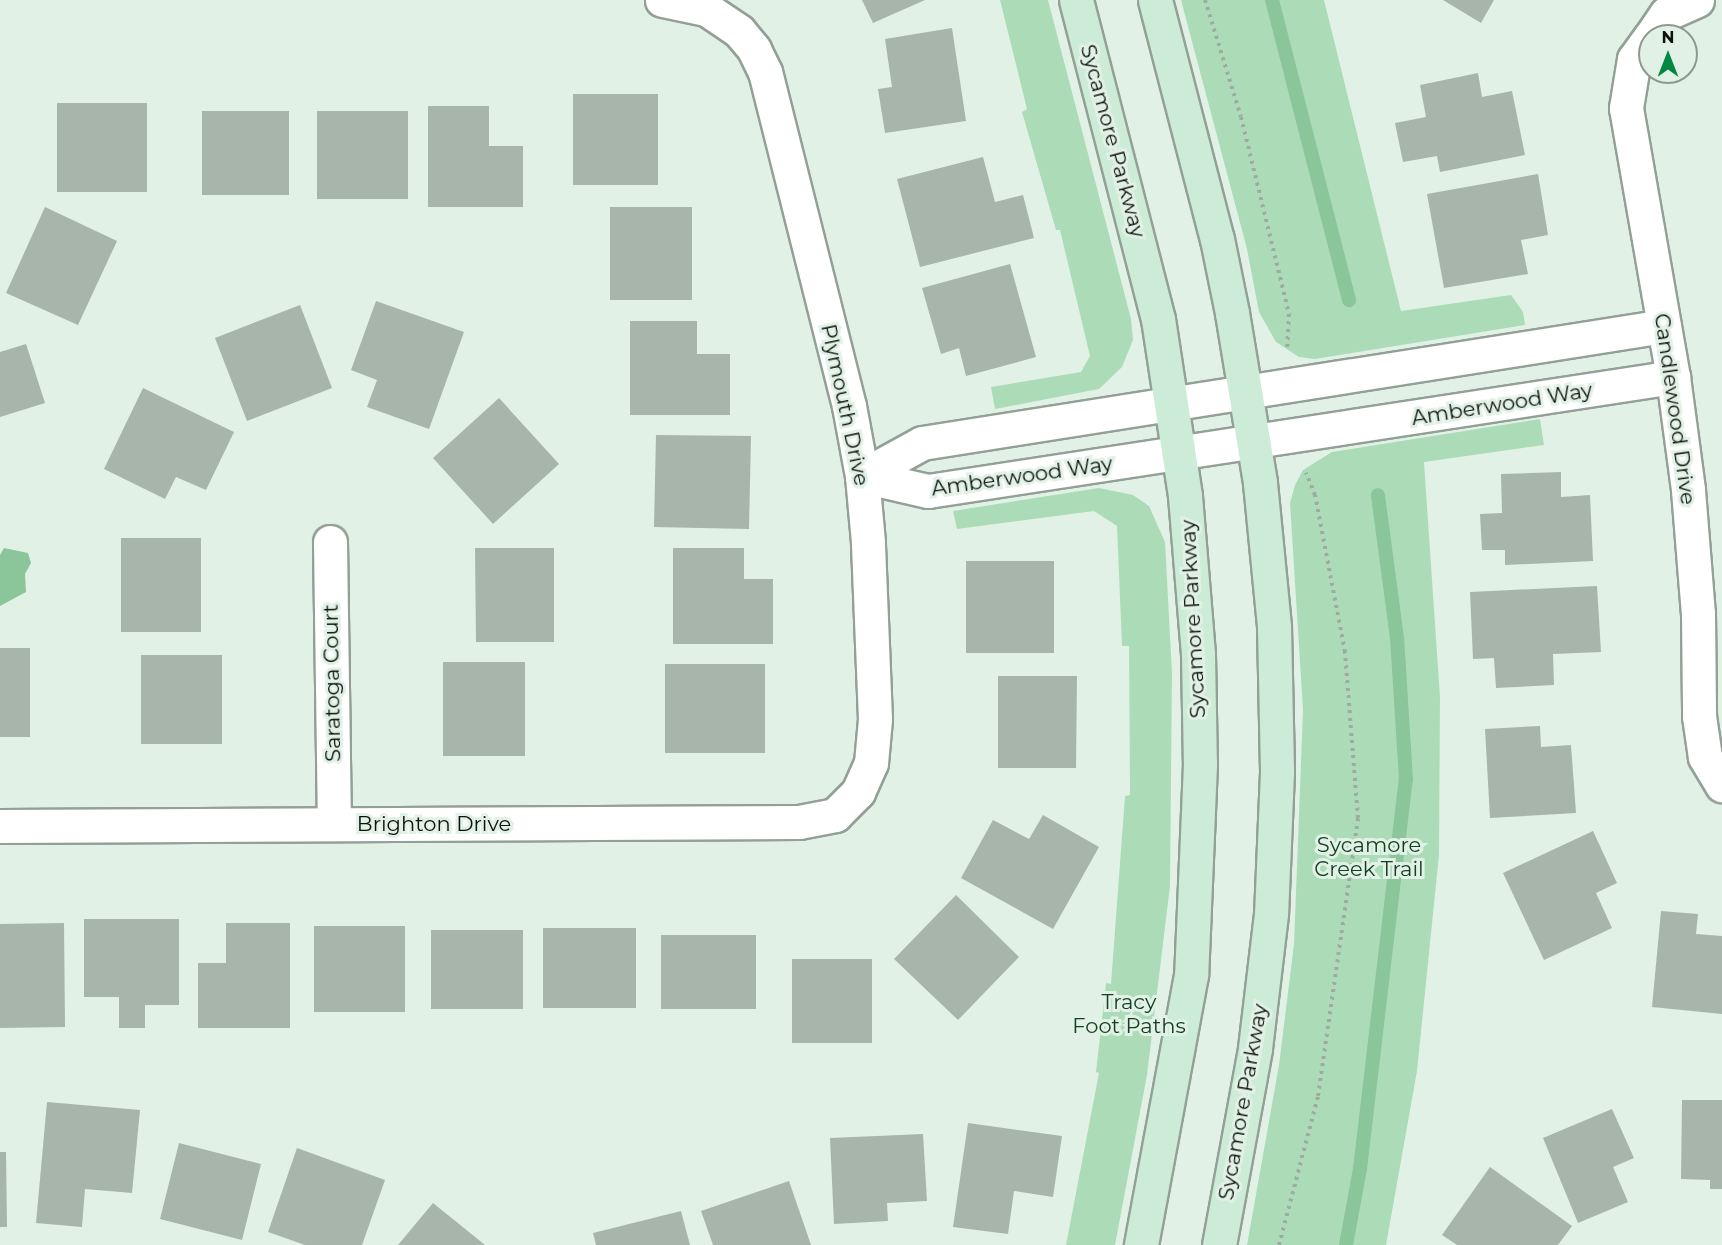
<!DOCTYPE html>
<style>
body{margin:0}
#map{position:relative;width:1722px;height:1245px;overflow:hidden;background:#e2f1e5;font-family:Montserrat,sans-serif}
div>[style]{position:absolute}
.green>*{inset:0;background:#acdcb7}
.water>*{inset:0;background:#8ac699}
.stream>*{height:14px;margin:-7px;padding:0 7px;transform-origin:7px;border-radius:7px;background:#8ac699}
.building>*{inset:0;background:#a7b5aa}
.path>*{height:4px;margin-top:-2px;transform-origin:0;background:repeating-linear-gradient(90deg,#9faba2 0 3px,transparent 0 7.5px)}
.roads{filter:drop-shadow(2px 0 #93a096) drop-shadow(-2px 0 #93a096) drop-shadow(0 2px #93a096) drop-shadow(0 -2px #93a096)}
.street>*{height:33px;margin:-16.5px;padding:0 16.5px;transform-origin:16.5px;border-radius:16.5px;background:#fff}
.secondary>*{height:33px;margin:-16.5px;padding:0 16.5px;transform-origin:16.5px;border-radius:16.5px;background:#cdecd7}
span{translate:-50% -50%;white-space:nowrap;text-align:center;line-height:1.15;-webkit-text-stroke:6px #e2f1e5;paint-order:stroke}
.street-label{font-size:21px;color:#0d120e}
.park-label{font-size:21px;color:#123f22}
.north{position:absolute;left:1638px;top:24px;width:60px;height:60px;box-sizing:border-box;background:#e2f1e5;border:2px solid #8d988f;border-radius:50%;rotate:0deg;font-size:16px;font-weight:700;line-height:24px;text-align:center;color:#0d120e}
.north::after{content:'';display:block;margin:auto;width:21px;height:27px;background:#038844;clip-path:polygon(50% 0,100% 100%,50% 72%,0 100%)}
</style>
<div id="map">
<div class="green">
<div style="clip-path:polygon(1000px 0,1048px 0,1131px 319px,1133px 340px,1122px 367px,1099px 389px,995px 409px,991px 387px,1081px 372px,1090px 356px,1060px 230px,1056px 230px,1022px 112px,1027px 109px)"></div>
<div style="clip-path:polygon(1181px 0,1324px 0,1401px 311px,1511px 295px,1523px 312px,1525px 325px,1315px 359px,1299px 357px,1276px 342px,1259px 312px,1247px 249px)"></div>
<div style="clip-path:polygon(1540px 419px,1544px 445px,1424px 462px,1440px 697px,1439px 855px,1417px 1071px,1386px 1245px,1247px 1245px,1279px 1065px,1294px 944px,1303px 710px,1290px 503px,1295px 485px,1303px 470px,1332px 452px)"></div>
<div style="clip-path:polygon(1099px 488px,1133px 495px,1149px 506px,1165px 542px,1172px 673px,1170px 886px,1147px 1075px,1115px 1245px,1066px 1245px,1099px 1073px,1096px 1072px,1106px 983px,1111px 984px,1125px 796px,1130px 795px,1129px 646px,1122px 646px,1117px 526px,1094px 511px,957px 529px,953px 511px)"></div>
</div>
<div class="water">
<div style="clip-path:polygon(4px 548px,28px 553px,31px 563px,25px 574px,26px 592px,0 606px,0 555px)"></div>
</div>
<div class="stream">
<div style="left:1272px;top:0;width:310px;rotate:75.6deg"></div>
<div style="left:1346px;top:1245px;width:77px;rotate:-79.6deg"></div>
<div style="left:1360px;top:1169px;width:392px;rotate:-83.3deg"></div>
<div style="left:1406px;top:780px;width:142px;rotate:-93.6deg"></div>
<div style="left:1397px;top:638px;width:144px;rotate:-97.6deg"></div>
</div>
<div class="building">
<div style="clip-path:polygon(862px 0,925px 0,873px 23px)"></div>
<div style="clip-path:polygon(1443px 0,1494px 0,1481px 23px)"></div>
<div style="clip-path:polygon(952px 28px,966px 121px,885px 133px,878px 89px,892px 87px,885px 39px)"></div>
<div style="clip-path:polygon(1478px 73px,1482px 97px,1512px 91px,1525px 155px,1440px 172px,1437px 156px,1403px 162px,1395px 123px,1426px 117px,1420px 85px)"></div>
<div style="clip-path:polygon(573px 94px,658px 94px,658px 185px,573px 185px)"></div>
<div style="clip-path:polygon(57px 103px,147px 103px,147px 192px,57px 192px)"></div>
<div style="clip-path:polygon(428px 106px,489px 106px,489px 146px,523px 146px,523px 207px,428px 207px)"></div>
<div style="clip-path:polygon(202px 111px,289px 111px,289px 195px,202px 195px)"></div>
<div style="clip-path:polygon(317px 111px,408px 111px,408px 199px,317px 199px)"></div>
<div style="clip-path:polygon(983px 157px,995px 202px,1023px 195px,1034px 238px,920px 267px,897px 179px)"></div>
<div style="clip-path:polygon(1538px 174px,1548px 235px,1521px 240px,1528px 274px,1444px 288px,1427px 194px)"></div>
<div style="clip-path:polygon(45px 207px,117px 241px,78px 325px,6px 293px)"></div>
<div style="clip-path:polygon(610px 207px,692px 207px,692px 300px,610px 300px)"></div>
<div style="clip-path:polygon(1010px 264px,1036px 357px,966px 376px,959px 348px,941px 354px,922px 288px)"></div>
<div style="clip-path:polygon(376px 301px,464px 332px,429px 429px,367px 407px,377px 380px,351px 370px)"></div>
<div style="clip-path:polygon(300px 305px,332px 388px,247px 421px,215px 338px)"></div>
<div style="clip-path:polygon(630px 321px,697px 321px,697px 354px,730px 354px,730px 415px,630px 415px)"></div>
<div style="clip-path:polygon(26px 344px,45px 403px,0 417px,0 352px)"></div>
<div style="clip-path:polygon(143px 388px,234px 432px,206px 490px,176px 477px,165px 499px,104px 469px)"></div>
<div style="clip-path:polygon(499px 398px,559px 464px,493px 524px,433px 458px)"></div>
<div style="clip-path:polygon(656px 435px,751px 436px,749px 529px,654px 527px)"></div>
<div style="clip-path:polygon(1561px 472px,1561px 497px,1590px 495px,1593px 561px,1505px 565px,1505px 550px,1482px 550px,1480px 514px,1502px 513px,1501px 474px)"></div>
<div style="clip-path:polygon(121px 538px,201px 538px,201px 632px,121px 632px)"></div>
<div style="clip-path:polygon(475px 548px,554px 548px,554px 642px,476px 642px)"></div>
<div style="clip-path:polygon(673px 548px,744px 548px,744px 579px,773px 579px,773px 644px,673px 644px)"></div>
<div style="clip-path:polygon(966px 561px,1054px 561px,1054px 653px,966px 653px)"></div>
<div style="clip-path:polygon(1597px 586px,1601px 652px,1553px 654px,1554px 685px,1496px 688px,1494px 658px,1473px 659px,1470px 592px)"></div>
<div style="clip-path:polygon(0 648px,30px 648px,30px 737px,0 737px)"></div>
<div style="clip-path:polygon(141px 655px,222px 655px,222px 744px,141px 744px)"></div>
<div style="clip-path:polygon(443px 662px,525px 662px,525px 756px,443px 756px)"></div>
<div style="clip-path:polygon(665px 664px,765px 664px,765px 753px,665px 753px)"></div>
<div style="clip-path:polygon(998px 676px,1077px 676px,1076px 768px,998px 768px)"></div>
<div style="clip-path:polygon(1540px 726px,1541px 747px,1571px 745px,1576px 813px,1490px 818px,1485px 729px)"></div>
<div style="clip-path:polygon(1043px 815px,1099px 847px,1053px 929px,961px 878px,993px 820px,1029px 839px)"></div>
<div style="clip-path:polygon(1593px 831px,1617px 883px,1596px 893px,1612px 928px,1544px 960px,1503px 873px)"></div>
<div style="clip-path:polygon(956px 895px,1019px 957px,958px 1020px,894px 959px)"></div>
<div style="clip-path:polygon(1661px 911px,1698px 914px,1696px 934px,1722px 936px,1722px 1014px,1652px 1007px)"></div>
<div style="clip-path:polygon(84px 919px,179px 919px,179px 1005px,145px 1005px,145px 1028px,119px 1028px,119px 997px,84px 997px)"></div>
<div style="clip-path:polygon(64px 923px,65px 1027px,0 1028px,0 924px)"></div>
<div style="clip-path:polygon(226px 923px,290px 923px,290px 1028px,198px 1028px,198px 963px,226px 963px)"></div>
<div style="clip-path:polygon(314px 926px,405px 926px,405px 1012px,314px 1012px)"></div>
<div style="clip-path:polygon(543px 928px,636px 928px,636px 1008px,543px 1008px)"></div>
<div style="clip-path:polygon(431px 930px,523px 930px,523px 1009px,431px 1009px)"></div>
<div style="clip-path:polygon(661px 935px,756px 935px,756px 1009px,661px 1009px)"></div>
<div style="clip-path:polygon(792px 959px,872px 959px,872px 1043px,792px 1043px)"></div>
<div style="clip-path:polygon(1682px 1100px,1722px 1100px,1722px 1189px,1710px 1189px,1710px 1180px,1681px 1179px)"></div>
<div style="clip-path:polygon(47px 1102px,140px 1110px,132px 1193px,85px 1189px,82px 1227px,36px 1223px)"></div>
<div style="clip-path:polygon(1612px 1109px,1634px 1158px,1613px 1167px,1628px 1202px,1578px 1223px,1543px 1138px)"></div>
<div style="clip-path:polygon(968px 1123px,1062px 1136px,1053px 1197px,1014px 1191px,1008px 1234px,953px 1227px)"></div>
<div style="clip-path:polygon(923px 1134px,927px 1201px,887px 1203px,888px 1221px,834px 1224px,830px 1138px)"></div>
<div style="clip-path:polygon(179px 1143px,261px 1164px,242px 1240px,160px 1219px)"></div>
<div style="clip-path:polygon(297px 1148px,385px 1180px,362px 1245px,305px 1245px,268px 1232px)"></div>
<div style="clip-path:polygon(0 1152px,6px 1152px,7px 1227px,0 1227px)"></div>
<div style="clip-path:polygon(1490px 1167px,1572px 1226px,1558px 1245px,1457px 1245px,1442px 1235px)"></div>
<div style="clip-path:polygon(789px 1181px,811px 1245px,713px 1245px,701px 1211px)"></div>
<div style="clip-path:polygon(433px 1203px,485px 1245px,398px 1245px)"></div>
<div style="clip-path:polygon(681px 1211px,690px 1245px,596px 1245px,593px 1233px)"></div>
</div>
<div class="path">
<div style="left:1205px;top:0;width:122px;rotate:72.9deg"></div>
<div style="left:1241px;top:117px;width:203px;rotate:76.3deg"></div>
<div style="left:1289px;top:314px;width:33px;rotate:93deg"></div>
<div style="left:1279px;top:1245px;width:154px;rotate:-75.3deg"></div>
<div style="left:1318px;top:1096px;width:281px;rotate:-81.8deg"></div>
<div style="left:1358px;top:818px;width:167px;rotate:-94.5deg"></div>
<div style="left:1345px;top:652px;width:160px;rotate:-100.8deg"></div>
<div style="left:1315px;top:495px;width:24px;rotate:-112deg"></div>
</div>
<div class="roads">
<div class="street">
<div style="left:1651px;top:36px;width:27px;rotate:-56deg"></div>
<div style="left:1666px;top:14px;width:34px;rotate:-24deg"></div>
<div style="left:1650px;top:37px;width:27px;rotate:126deg"></div>
<div style="left:1634px;top:59px;width:50px;rotate:99.3deg"></div>
<div style="left:1626px;top:108px;width:273px;rotate:80.1deg"></div>
<div style="left:1673px;top:377px;width:114px;rotate:82.4deg"></div>
<div style="left:1688px;top:490px;width:123px;rotate:85.4deg"></div>
<div style="left:1698px;top:613px;width:103px;rotate:89.4deg"></div>
<div style="left:1699px;top:716px;width:41px;rotate:81.7deg"></div>
<div style="left:1705px;top:757px;width:33px;rotate:59deg"></div>
<div style="left:862px;top:476px;width:68px;rotate:12.8deg"></div>
<div style="left:928px;top:491px;width:754px;rotate:-8.7deg"></div>
<div style="left:862px;top:476px;width:68px;rotate:-28.8deg"></div>
<div style="left:922px;top:443px;width:751px;rotate:-8.96deg"></div>
<div style="left:330px;top:542px;width:282px;rotate:89.2deg"></div>
<div style="left:0;top:826px;width:799px;rotate:-0.29deg"></div>
<div style="left:799px;top:822px;width:37px;rotate:-11deg"></div>
<div style="left:835px;top:815px;width:33px;rotate:-45deg"></div>
<div style="left:858px;top:792px;width:32px;rotate:-66deg"></div>
<div style="left:871px;top:763px;width:44px;rotate:-84.8deg"></div>
<div style="left:875px;top:719px;width:177px;rotate:-92.3deg"></div>
<div style="left:868px;top:542px;width:66px;rotate:-95.2deg"></div>
<div style="left:862px;top:476px;width:71px;rotate:-100.5deg"></div>
<div style="left:849px;top:406px;width:344px;rotate:-104.1deg"></div>
<div style="left:765px;top:72px;width:25px;rotate:-116deg"></div>
<div style="left:754px;top:49px;width:23px;rotate:-130deg"></div>
<div style="left:739px;top:31px;width:40px;rotate:-146deg"></div>
<div style="left:706px;top:9px;width:45px;rotate:-168.4deg"></div>
</div>
<div class="secondary">
<div style="left:1076px;top:0;width:329px;rotate:75.6deg"></div>
<div style="left:1158px;top:319px;width:179px;rotate:81.3deg"></div>
<div style="left:1185px;top:496px;width:159px;rotate:85.3deg"></div>
<div style="left:1198px;top:654px;width:110px;rotate:89deg"></div>
<div style="left:1200px;top:764px;width:211px;rotate:92.4deg"></div>
<div style="left:1191px;top:975px;width:275px;rotate:100.5deg"></div>
<div style="left:1155px;top:0;width:247px;rotate:75.5deg"></div>
<div style="left:1217px;top:239px;width:76px;rotate:78.5deg"></div>
<div style="left:1232px;top:313px;width:172px;rotate:80.6deg"></div>
<div style="left:1260px;top:483px;width:145px;rotate:84.4deg"></div>
<div style="left:1274px;top:627px;width:145px;rotate:88.8deg"></div>
<div style="left:1277px;top:772px;width:142px;rotate:92.4deg"></div>
<div style="left:1271px;top:914px;width:136px;rotate:96.8deg"></div>
<div style="left:1255px;top:1049px;width:199px;rotate:100.4deg"></div>
</div>
</div>
<div class="street-label">
<span style="left:1113px;top:141px;rotate:75deg">Sycamore Parkway</span>
<span style="left:1502px;top:404px;rotate:-9deg">Amberwood Way</span>
<span style="left:845px;top:405px;rotate:78deg">Plymouth Drive</span>
<span style="left:1675px;top:409px;rotate:82deg">Candlewood Drive</span>
<span style="left:1022px;top:476px;rotate:-8deg">Amberwood Way</span>
<span style="left:1193px;top:619px;rotate:-93deg">Sycamore Parkway</span>
<span style="left:332px;top:683px;rotate:-91deg">Saratoga Court</span>
<span style="left:434px;top:824px">Brighton Drive</span>
<span style="left:1243px;top:1102px;rotate:-80deg">Sycamore Parkway</span>
</div>
<div class="park-label">
<span style="left:1369px;top:857px">Sycamore<br>Creek Trail</span>
<span style="left:1129px;top:1014px">Tracy<br>Foot Paths</span>
</div>
<div class="north">N</div>
</div>
